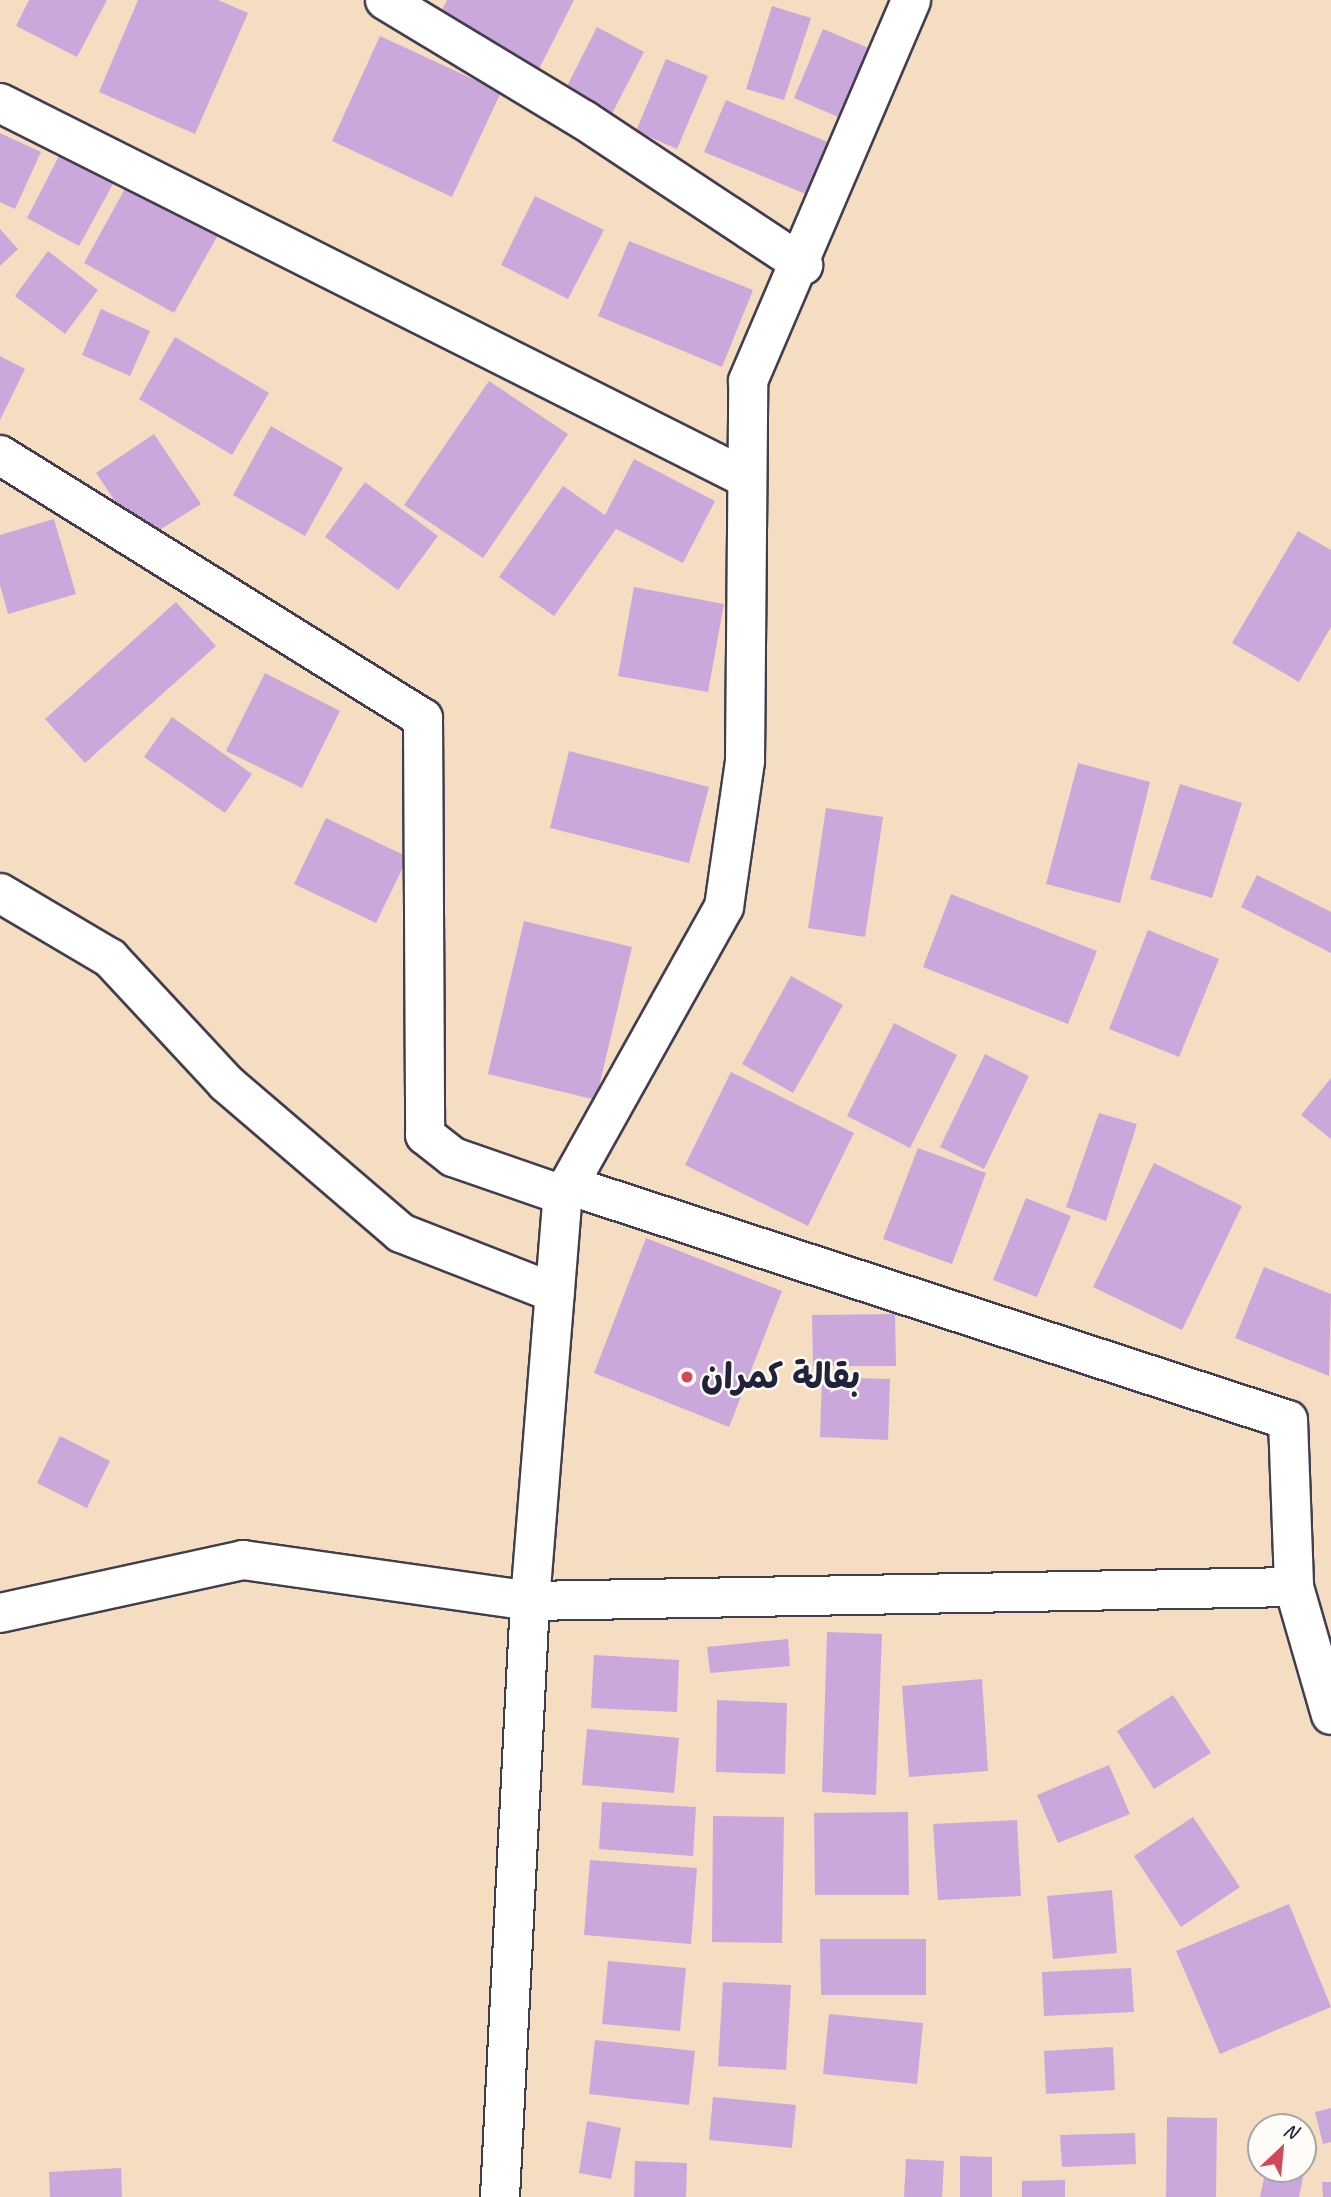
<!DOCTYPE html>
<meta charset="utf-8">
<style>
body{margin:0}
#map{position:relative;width:1331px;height:2197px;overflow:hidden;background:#f5ddc1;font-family:Caveat,"Playpen Sans Arabic",sans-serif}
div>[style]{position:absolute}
.building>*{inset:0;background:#cba8dc}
.roads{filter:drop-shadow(2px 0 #423e4f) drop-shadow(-2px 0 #423e4f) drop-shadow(0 2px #423e4f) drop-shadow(0 -2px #423e4f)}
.minor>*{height:38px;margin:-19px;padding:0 19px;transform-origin:19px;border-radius:19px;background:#fff}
.dots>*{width:19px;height:19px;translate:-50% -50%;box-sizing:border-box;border:4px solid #fdfcf7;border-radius:50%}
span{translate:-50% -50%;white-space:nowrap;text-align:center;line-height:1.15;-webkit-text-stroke:5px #fdfcf7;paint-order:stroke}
.poi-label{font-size:35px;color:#22223b;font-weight:700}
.left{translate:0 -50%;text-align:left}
.north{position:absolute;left:1247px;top:2113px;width:70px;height:70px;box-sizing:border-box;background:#fdfcf7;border:2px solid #a5a5ac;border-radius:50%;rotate:26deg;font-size:19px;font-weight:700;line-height:28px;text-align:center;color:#22223b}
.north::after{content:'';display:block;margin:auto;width:24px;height:32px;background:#d1495b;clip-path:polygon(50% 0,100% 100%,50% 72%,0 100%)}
</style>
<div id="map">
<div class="building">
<div style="clip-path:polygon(29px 0,107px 0,77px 57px,16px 26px)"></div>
<div style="clip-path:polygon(138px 0,218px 0,248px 13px,195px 134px,99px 92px)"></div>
<div style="clip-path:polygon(447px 0,574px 0,538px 71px,437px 20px)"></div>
<div style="clip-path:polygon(772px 6px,811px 18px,784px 100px,746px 89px)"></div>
<div style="clip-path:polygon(597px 27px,644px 52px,608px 121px,561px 98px)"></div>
<div style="clip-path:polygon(823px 29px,871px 49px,843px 119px,794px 98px)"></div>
<div style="clip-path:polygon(380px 36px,501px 92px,452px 197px,332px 141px)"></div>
<div style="clip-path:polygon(666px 59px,708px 76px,677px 149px,636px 131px)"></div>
<div style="clip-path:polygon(726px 100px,830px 143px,808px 195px,704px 152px)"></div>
<div style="clip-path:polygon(0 133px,41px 152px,15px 209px,0 202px)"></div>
<div style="clip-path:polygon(60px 154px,114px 182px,79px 246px,27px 218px)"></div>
<div style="clip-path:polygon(127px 185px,218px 235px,174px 313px,84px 263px)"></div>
<div style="clip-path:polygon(535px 196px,604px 230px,568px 299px,501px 265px)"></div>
<div style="clip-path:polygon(0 229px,18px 249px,0 266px)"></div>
<div style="clip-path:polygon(629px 241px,753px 290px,722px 367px,598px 316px)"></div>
<div style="clip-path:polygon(48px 251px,98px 290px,65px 334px,15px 296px)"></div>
<div style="clip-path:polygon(101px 309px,150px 331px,130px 376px,82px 355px)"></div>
<div style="clip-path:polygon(175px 337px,269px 393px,232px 455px,139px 399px)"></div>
<div style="clip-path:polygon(0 356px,25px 369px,0 420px)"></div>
<div style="clip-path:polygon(489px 381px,568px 434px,483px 558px,404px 505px)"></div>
<div style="clip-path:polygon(271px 426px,343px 468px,305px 536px,233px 495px)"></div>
<div style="clip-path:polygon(154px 434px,201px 504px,142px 541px,96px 473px)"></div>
<div style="clip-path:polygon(634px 459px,715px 501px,683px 563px,616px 529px,554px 616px,499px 577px,563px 486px,605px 515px)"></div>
<div style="clip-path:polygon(365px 482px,438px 536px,398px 590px,325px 537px)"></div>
<div style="clip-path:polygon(54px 519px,76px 594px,8px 614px,0 585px,0 535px)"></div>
<div style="clip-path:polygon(1298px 531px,1331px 550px,1331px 627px,1299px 682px,1232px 643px)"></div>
<div style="clip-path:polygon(634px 587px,724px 604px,708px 692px,618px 676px)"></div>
<div style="clip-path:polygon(176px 602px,216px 646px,85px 763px,45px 719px)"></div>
<div style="clip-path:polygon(265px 673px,340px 711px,302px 788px,226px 751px)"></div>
<div style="clip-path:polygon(172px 717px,252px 774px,225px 813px,144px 757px)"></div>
<div style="clip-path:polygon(569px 751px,709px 787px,689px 863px,550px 828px)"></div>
<div style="clip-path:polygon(1078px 763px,1150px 782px,1120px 903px,1046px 884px)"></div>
<div style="clip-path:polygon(1180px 784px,1242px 803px,1212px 898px,1150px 879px)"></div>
<div style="clip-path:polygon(826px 808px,883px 817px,865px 937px,808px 928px)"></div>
<div style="clip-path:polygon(326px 818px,408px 857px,376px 923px,294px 884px)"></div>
<div style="clip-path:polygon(1257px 875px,1331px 912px,1331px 953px,1241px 907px)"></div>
<div style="clip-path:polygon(951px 894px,1097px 951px,1068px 1024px,923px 967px)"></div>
<div style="clip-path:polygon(524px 921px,632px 947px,596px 1100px,488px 1074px)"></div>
<div style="clip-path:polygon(1148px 930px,1219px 959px,1179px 1057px,1109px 1029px)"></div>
<div style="clip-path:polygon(791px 976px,843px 1005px,793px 1093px,742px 1064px)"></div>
<div style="clip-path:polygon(894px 1023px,957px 1055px,910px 1148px,847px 1116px)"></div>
<div style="clip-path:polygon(985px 1054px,1029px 1076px,984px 1169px,940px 1147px)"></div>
<div style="clip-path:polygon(731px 1072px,854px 1133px,808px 1226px,685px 1165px)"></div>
<div style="clip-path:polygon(1331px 1078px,1331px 1139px,1301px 1115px)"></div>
<div style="clip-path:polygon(1099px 1113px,1137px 1124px,1106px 1221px,1066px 1207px)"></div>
<div style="clip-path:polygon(918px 1148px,986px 1173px,952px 1264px,883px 1239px)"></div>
<div style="clip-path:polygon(1154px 1163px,1242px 1206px,1182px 1330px,1093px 1287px)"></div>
<div style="clip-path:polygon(1026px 1198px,1071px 1216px,1037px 1297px,993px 1280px)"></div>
<div style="clip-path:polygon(646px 1238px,782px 1291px,729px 1427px,594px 1373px)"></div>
<div style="clip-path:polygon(1264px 1267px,1331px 1294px,1329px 1376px,1235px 1338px)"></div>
<div style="clip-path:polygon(895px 1314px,896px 1366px,813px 1366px,812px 1315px)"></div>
<div style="clip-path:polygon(822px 1377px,890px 1379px,888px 1440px,820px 1437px)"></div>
<div style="clip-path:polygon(60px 1436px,110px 1461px,87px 1508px,37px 1483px)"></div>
<div style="clip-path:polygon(827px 1632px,882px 1634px,876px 1795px,822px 1792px)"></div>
<div style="clip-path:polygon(788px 1639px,790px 1666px,710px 1673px,707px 1647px)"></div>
<div style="clip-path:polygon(594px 1655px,679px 1660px,677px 1712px,591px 1708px)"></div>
<div style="clip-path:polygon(982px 1679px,988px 1771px,909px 1777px,902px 1686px)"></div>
<div style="clip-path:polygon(1173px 1695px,1211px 1753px,1154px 1789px,1117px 1731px)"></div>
<div style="clip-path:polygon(717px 1700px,787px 1703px,785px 1774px,716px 1772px)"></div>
<div style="clip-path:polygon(587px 1729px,679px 1738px,674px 1793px,582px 1785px)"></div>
<div style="clip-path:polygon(1109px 1765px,1130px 1814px,1058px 1843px,1037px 1795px)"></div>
<div style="clip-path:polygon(602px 1802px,696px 1807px,693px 1856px,599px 1849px)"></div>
<div style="clip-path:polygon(908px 1812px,909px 1895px,815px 1895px,814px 1813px)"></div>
<div style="clip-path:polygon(713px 1816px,784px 1817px,782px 1943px,712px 1942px)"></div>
<div style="clip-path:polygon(1193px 1817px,1240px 1887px,1181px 1927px,1134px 1856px)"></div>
<div style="clip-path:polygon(1017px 1820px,1021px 1896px,938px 1900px,933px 1824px)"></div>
<div style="clip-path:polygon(590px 1860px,697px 1868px,691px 1944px,584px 1935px)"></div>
<div style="clip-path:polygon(1112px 1890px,1117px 1953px,1053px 1959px,1047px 1896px)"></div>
<div style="clip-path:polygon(1289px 1904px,1331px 2007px,1220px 2054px,1176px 1951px)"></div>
<div style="clip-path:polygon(820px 1939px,926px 1939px,926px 1995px,821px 1995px)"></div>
<div style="clip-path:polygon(608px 1961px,686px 1968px,680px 2031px,602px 2024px)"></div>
<div style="clip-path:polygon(1131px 1968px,1134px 2012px,1044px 2016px,1042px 1972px)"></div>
<div style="clip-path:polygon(723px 1982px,791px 1985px,786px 2070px,718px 2066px)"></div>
<div style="clip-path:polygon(829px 2014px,923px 2023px,917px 2084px,823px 2074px)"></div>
<div style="clip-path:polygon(595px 2040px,695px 2051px,689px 2105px,589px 2094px)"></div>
<div style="clip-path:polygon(1113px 2047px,1115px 2090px,1046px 2094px,1044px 2051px)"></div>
<div style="clip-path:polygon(713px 2097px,796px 2105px,792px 2148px,709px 2140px)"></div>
<div style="clip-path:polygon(1331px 2108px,1331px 2142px,1323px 2144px,1315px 2112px)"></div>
<div style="clip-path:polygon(1167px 2117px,1217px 2118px,1216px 2197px,1166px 2197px)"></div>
<div style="clip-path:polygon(587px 2121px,621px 2128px,611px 2179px,579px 2173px)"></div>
<div style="clip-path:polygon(1135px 2133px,1136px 2164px,1062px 2167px,1060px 2135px)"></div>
<div style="clip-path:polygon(1303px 2146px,1309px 2147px,1299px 2197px,1260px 2197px,1266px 2169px,1303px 2169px)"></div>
<div style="clip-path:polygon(960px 2156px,992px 2157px,992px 2197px,960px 2197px)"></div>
<div style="clip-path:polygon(906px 2159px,944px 2161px,942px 2197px,904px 2197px)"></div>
<div style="clip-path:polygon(635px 2161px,687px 2163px,686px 2197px,634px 2197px)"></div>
<div style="clip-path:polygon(121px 2168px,122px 2197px,50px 2197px,49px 2172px)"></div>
<div style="clip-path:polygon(1065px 2180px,1065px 2197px,1022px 2197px,1022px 2181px)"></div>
<div style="clip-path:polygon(1322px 2182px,1331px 2182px,1331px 2197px,1323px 2197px)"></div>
</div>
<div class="roads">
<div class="minor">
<div style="left:385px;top:0;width:232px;rotate:31.1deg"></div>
<div style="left:584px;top:120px;width:263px;rotate:33.5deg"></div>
<div style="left:0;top:103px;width:835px;rotate:26.69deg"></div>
<div style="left:0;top:455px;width:498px;rotate:31.9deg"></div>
<div style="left:423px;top:718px;width:417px;rotate:89.7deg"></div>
<div style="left:425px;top:1135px;width:36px;rotate:38deg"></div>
<div style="left:453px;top:1157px;width:116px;rotate:19.1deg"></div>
<div style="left:0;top:893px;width:128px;rotate:30.6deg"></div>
<div style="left:110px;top:958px;width:171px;rotate:47.1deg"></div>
<div style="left:226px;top:1083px;width:230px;rotate:40.6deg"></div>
<div style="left:401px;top:1233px;width:165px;rotate:21.3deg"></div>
<div style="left:568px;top:1185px;width:757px;rotate:18.08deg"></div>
<div style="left:1288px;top:1420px;width:167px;rotate:87.9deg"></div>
<div style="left:0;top:1613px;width:249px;rotate:-12.3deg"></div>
<div style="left:243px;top:1560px;width:290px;rotate:8.1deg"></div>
<div style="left:530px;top:1601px;width:764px;rotate:-1.05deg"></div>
<div style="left:1294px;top:1587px;width:133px;rotate:73.9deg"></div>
<div style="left:500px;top:2197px;width:597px;rotate:-87.12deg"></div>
<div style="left:530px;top:1601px;width:407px;rotate:-85.4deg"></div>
<div style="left:563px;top:1195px;width:330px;rotate:-60.8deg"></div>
<div style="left:724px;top:907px;width:148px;rotate:-81.8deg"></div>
<div style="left:745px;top:761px;width:380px;rotate:-89.5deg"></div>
<div style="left:748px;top:381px;width:414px;rotate:-66.8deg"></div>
</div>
</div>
<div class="dots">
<div style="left:687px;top:1377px;background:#d1495b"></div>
</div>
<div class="poi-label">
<span class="left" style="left:701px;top:1377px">بقالة كمران</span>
</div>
<div class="north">N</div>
</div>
